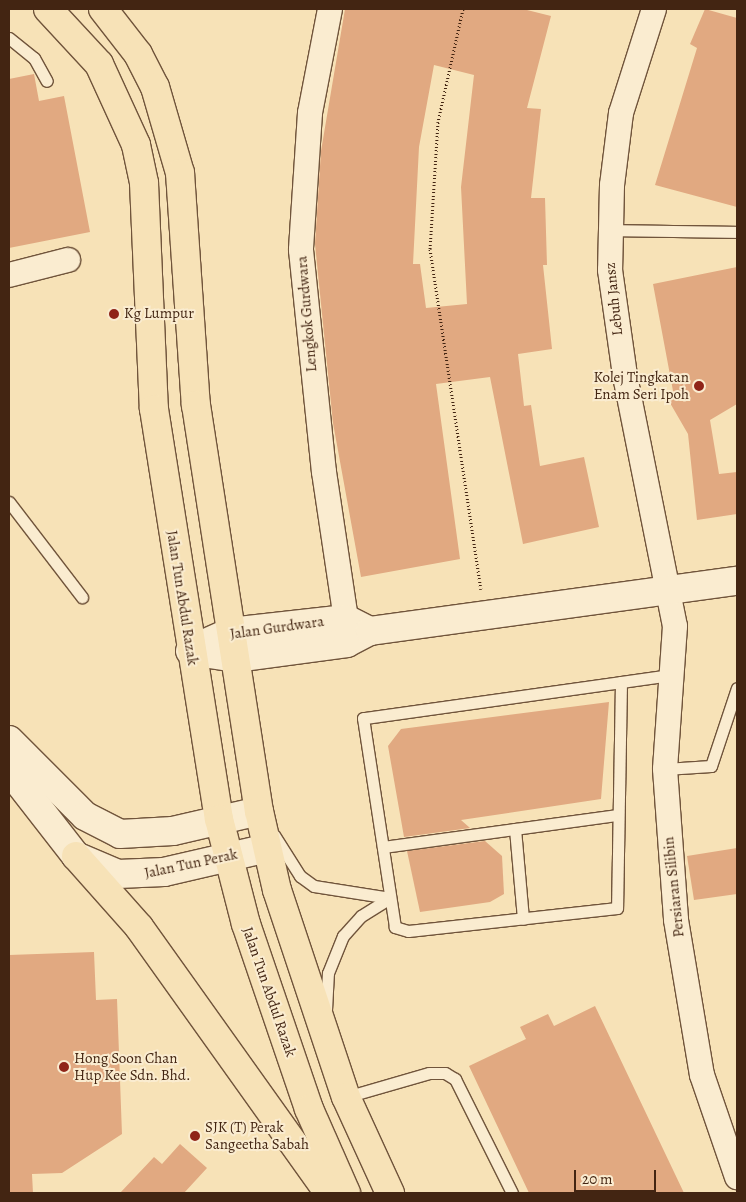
<!DOCTYPE html>
<style>
body{margin:0}
#map{position:relative;width:746px;height:1202px;overflow:hidden;background:#f7e2b7;font-family:Alegreya,serif}
div>[style]{position:absolute}
.building>*{inset:0;background:#e1a981}
.path>*{height:3px;margin-top:-1.5px;transform-origin:0;background:repeating-linear-gradient(90deg,#432512 0 1px,transparent 0 3.5px)}
.roads{filter:drop-shadow(1px 0 #70543b) drop-shadow(-1px 0 #70543b) drop-shadow(0 1px #70543b) drop-shadow(0 -1px #70543b)}
.service>*{height:11px;margin:-5.5px;padding:0 5.5px;transform-origin:5.5px;border-radius:5.5px;background:#faecd0}
.minor>*{height:24px;margin:-12px;padding:0 12px;transform-origin:12px;border-radius:12px;background:#faecd0}
.tertiary>*{height:28px;margin:-14px;padding:0 14px;transform-origin:14px;border-radius:14px;background:#faecd0}
.secondary>*{height:28px;margin:-14px;padding:0 14px;transform-origin:14px;border-radius:14px;background:#faecd0}
.primary>*{height:28px;margin:-14px;padding:0 14px;transform-origin:14px;border-radius:14px;background:#f7e2b7}
.dots>*{width:14px;height:14px;translate:-50% -50%;box-sizing:border-box;border:2px solid #faecd0;border-radius:50%}
span{translate:-50% -50%;white-space:nowrap;text-align:center;line-height:1.15;-webkit-text-stroke:4px #faecd0;paint-order:stroke}
.street-label{font-size:15px;color:#432512}
.poi-label{font-size:15px;color:#432512}
.left{translate:0 -50%;text-align:left}
.right{translate:-100% -50%;text-align:right}
.frame{position:absolute;inset:0;border:10px solid #432512;pointer-events:none}
.scale{position:absolute;left:574px;top:1170px;width:82px;height:22px;box-sizing:border-box;border:2px solid #432512;border-top:0;padding-left:6px;font-size:15px;line-height:18px;white-space:nowrap;color:#432512;-webkit-text-stroke:4px #faecd0;paint-order:stroke}
</style>
<div id="map">
<div class="building">
<div style="clip-path:polygon(evenodd,345px 9px,523px 9px,551px 16px,527px 108px,541px 109px,531px 198px,545px 198px,547px 265px,543px 265px,552px 349px,518px 354px,524px 406px,531px 405px,540px 466px,584px 457px,599px 527px,523px 544px,490px 377px,436px 384px,460px 559px,361px 577px,333px 423px,315px 244px,321px 151px,345px 9px,434px 65px,474px 75px,461px 187px,467px 304px,426px 308px,420px 264px,413px 264px,419px 147px,434px 65px)"></div>
<div style="clip-path:polygon(705px 9px,737px 18px,737px 207px,655px 185px,697px 48px,690px 44px)"></div>
<div style="clip-path:polygon(34px 74px,39px 101px,64px 96px,90px 232px,9px 248px,9px 79px)"></div>
<div style="clip-path:polygon(737px 267px,737px 404px,710px 420px,719px 474px,737px 472px,737px 514px,697px 520px,688px 434px,666px 396px,673px 391px,653px 284px)"></div>
<div style="clip-path:polygon(609px 702px,601px 799px,461px 820px,470px 828px,404px 837px,388px 746px,401px 729px)"></div>
<div style="clip-path:polygon(485px 841px,502px 856px,504px 894px,490px 902px,420px 912px,407px 851px)"></div>
<div style="clip-path:polygon(737px 848px,737px 894px,694px 900px,687px 856px)"></div>
<div style="clip-path:polygon(94px 952px,96px 1000px,117px 999px,122px 1134px,62px 1173px,32px 1174px,33px 1193px,9px 1193px,9px 955px)"></div>
<div style="clip-path:polygon(595px 1006px,684px 1193px,529px 1193px,469px 1066px,526px 1039px,520px 1027px,548px 1014px,554px 1026px)"></div>
<div style="clip-path:polygon(180px 1144px,207px 1168px,184px 1193px,120px 1193px,154px 1157px,162px 1164px)"></div>
</div>
<div class="path">
<div style="left:463px;top:9px;width:116px;rotate:102.5deg"></div>
<div style="left:438px;top:122px;width:127px;rotate:93.6deg"></div>
<div style="left:430px;top:249px;width:344px;rotate:81.5deg"></div>
</div>
<div class="roads">
<div class="service">
<div style="left:9px;top:38px;width:32px;rotate:39deg"></div>
<div style="left:34px;top:58px;width:26px;rotate:61deg"></div>
<div style="left:609px;top:230px;width:128px;rotate:0.9deg"></div>
<div style="left:9px;top:502px;width:120px;rotate:52.5deg"></div>
<div style="left:621px;top:682px;width:226px;rotate:91deg"></div>
<div style="left:617px;top:908px;width:210px;rotate:173.7deg"></div>
<div style="left:408px;top:931px;width:14px;rotate:-163deg"></div>
<div style="left:395px;top:927px;width:211px;rotate:-98.7deg"></div>
<div style="left:363px;top:718px;width:2px"></div>
<div style="left:365px;top:718px;width:259px;rotate:-8deg"></div>
<div style="left:621px;top:682px;width:50px;rotate:-8deg"></div>
<div style="left:665px;top:769px;width:46px;rotate:-3.7deg"></div>
<div style="left:711px;top:766px;width:82px;rotate:-71.6deg"></div>
<div style="left:515px;top:829px;width:90px;rotate:84.9deg"></div>
<div style="left:274px;top:835px;width:49px;rotate:57.6deg"></div>
<div style="left:300px;top:876px;width:17px;rotate:36deg"></div>
<div style="left:314px;top:886px;width:77px;rotate:9deg"></div>
<div style="left:383px;top:847px;width:237px;rotate:-7.8deg"></div>
<div style="left:326px;top:1010px;width:37px;rotate:-87deg"></div>
<div style="left:328px;top:973px;width:40px;rotate:-68deg"></div>
<div style="left:343px;top:936px;width:27px;rotate:-48deg"></div>
<div style="left:361px;top:916px;width:34px;rotate:-32deg"></div>
<div style="left:346px;top:1097px;width:86px;rotate:-16.1deg"></div>
<div style="left:429px;top:1073px;width:16px"></div>
<div style="left:445px;top:1073px;width:12px;rotate:31deg"></div>
<div style="left:455px;top:1079px;width:127px;rotate:63.4deg"></div>
</div>
<div class="minor">
<div style="left:330px;top:9px;width:106px;rotate:100.9deg"></div>
<div style="left:310px;top:113px;width:137px;rotate:93.8deg"></div>
<div style="left:301px;top:250px;width:223px;rotate:84.1deg"></div>
<div style="left:324px;top:472px;width:149px;rotate:81.5deg"></div>
<div style="left:654px;top:9px;width:109px;rotate:107.6deg"></div>
<div style="left:621px;top:113px;width:73px;rotate:97.1deg"></div>
<div style="left:612px;top:185px;width:85px;rotate:91.3deg"></div>
<div style="left:610px;top:270px;width:107px;rotate:81.9deg"></div>
<div style="left:625px;top:376px;width:255px;rotate:78.7deg"></div>
<div style="left:675px;top:626px;width:143px;rotate:94deg"></div>
<div style="left:665px;top:769px;width:151px;rotate:85.8deg"></div>
<div style="left:676px;top:920px;width:157px;rotate:80.5deg"></div>
<div style="left:702px;top:1075px;width:108px;rotate:71.1deg"></div>
<div style="left:9px;top:275px;width:61px;rotate:-14.3deg"></div>
</div>
<div class="tertiary">
<div style="left:210px;top:641px;width:22px;rotate:-24deg"></div>
<div style="left:230px;top:632px;width:117px;rotate:-6.4deg"></div>
<div style="left:346px;top:619px;width:27px;rotate:27deg"></div>
<div style="left:190px;top:651px;width:46px;rotate:8.8deg"></div>
<div style="left:235px;top:658px;width:113px;rotate:-7.6deg"></div>
<div style="left:347px;top:643px;width:26px;rotate:-28deg"></div>
<div style="left:370px;top:631px;width:370px;rotate:-7.8deg"></div>
</div>
<div class="secondary">
<div style="left:9px;top:740px;width:107px;rotate:45deg"></div>
<div style="left:85px;top:816px;width:39px;rotate:27deg"></div>
<div style="left:120px;top:834px;width:53px;rotate:-3.2deg"></div>
<div style="left:173px;top:831px;width:88px;rotate:-13.1deg"></div>
<div style="left:9px;top:770px;width:109px;rotate:52.1deg"></div>
<div style="left:76px;top:856px;width:46px;rotate:23.2deg"></div>
<div style="left:118px;top:874px;width:46px;rotate:-2.5deg"></div>
<div style="left:164px;top:872px;width:107px;rotate:-13deg"></div>
</div>
<div class="primary">
<div style="left:48px;top:9px;width:75px;rotate:47.2deg"></div>
<div style="left:99px;top:64px;width:89px;rotate:65.4deg"></div>
<div style="left:136px;top:145px;width:39px;rotate:78deg"></div>
<div style="left:144px;top:183px;width:226px;rotate:87.5deg"></div>
<div style="left:154px;top:409px;width:415px;rotate:81deg"></div>
<div style="left:219px;top:819px;width:108px;rotate:75.6deg"></div>
<div style="left:246px;top:924px;width:195px;rotate:71.2deg"></div>
<div style="left:309px;top:1109px;width:92px;rotate:66.2deg"></div>
<div style="left:103px;top:9px;width:57px;rotate:52.1deg"></div>
<div style="left:138px;top:54px;width:37px;rotate:63deg"></div>
<div style="left:155px;top:87px;width:90px;rotate:73.8deg"></div>
<div style="left:180px;top:173px;width:233px;rotate:86.1deg"></div>
<div style="left:196px;top:405px;width:411px;rotate:81.2deg"></div>
<div style="left:259px;top:811px;width:81px;rotate:77.2deg"></div>
<div style="left:277px;top:890px;width:218px;rotate:71.6deg"></div>
<div style="left:346px;top:1097px;width:106px;rotate:65.4deg"></div>
<div style="left:76px;top:856px;width:95px;rotate:48.4deg"></div>
<div style="left:139px;top:927px;width:327px;rotate:54.5deg"></div>
</div>
</div>
<div class="dots">
<div style="left:114px;top:314px;background:#8f2418"></div>
<div style="left:699px;top:386px;background:#8f2418"></div>
<div style="left:64px;top:1067px;background:#8f2418"></div>
<div style="left:195px;top:1136px;background:#8f2418"></div>
</div>
<div class="street-label">
<span style="left:614px;top:299px;rotate:-96deg">Lebuh Jansz</span>
<span style="left:307px;top:314px;rotate:-95deg">Lengkok Gurdwara</span>
<span style="left:182px;top:598px;rotate:81deg">Jalan Tun Abdul Razak</span>
<span style="left:277px;top:628px;rotate:-8deg">Jalan Gurdwara</span>
<span style="left:191px;top:864px;rotate:-12deg">Jalan Tun Perak</span>
<span style="left:674px;top:887px;rotate:-96deg">Persiaran Silibin</span>
<span style="left:269px;top:992px;rotate:71deg">Jalan Tun Abdul Razak</span>
</div>
<div class="poi-label">
<span class="left" style="left:124px;top:314px">Kg Lumpur</span>
<span class="right" style="left:689px;top:386px">Kolej Tingkatan<br>Enam Seri Ipoh</span>
<span class="left" style="left:74px;top:1067px">Hong Soon Chan<br>Hup Kee Sdn. Bhd.</span>
<span class="left" style="left:205px;top:1136px">SJK (T) Perak<br>Sangeetha Sabah</span>
</div>
<div class="frame"></div>
<div class="scale">20 m</div>
</div>
